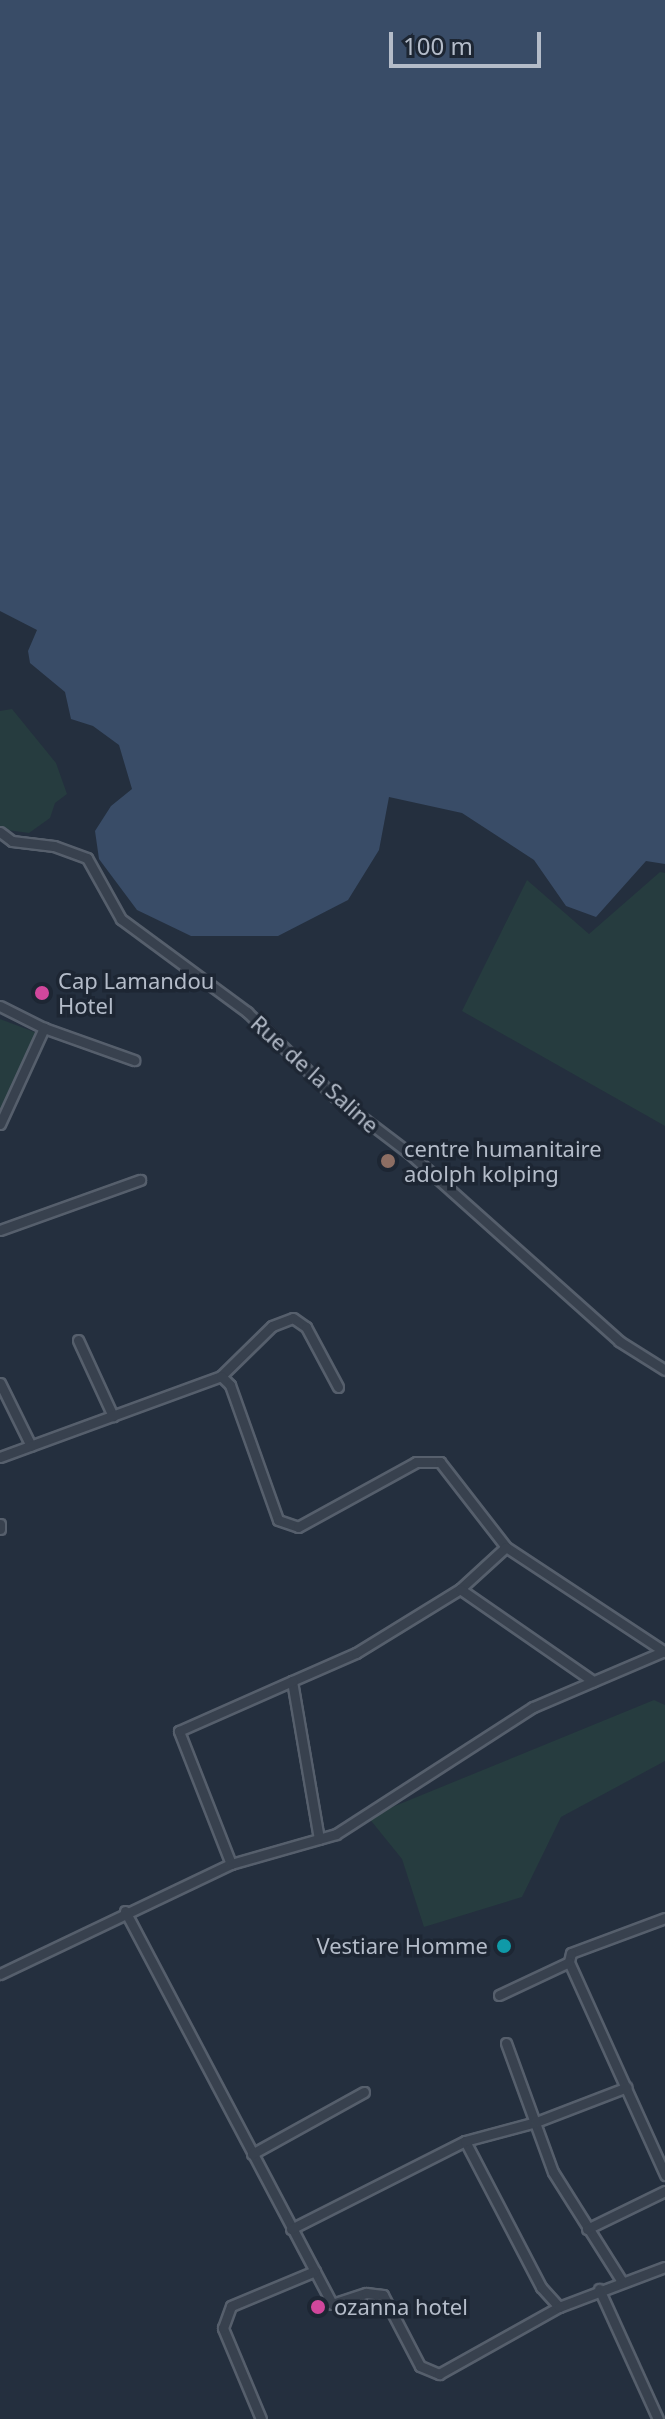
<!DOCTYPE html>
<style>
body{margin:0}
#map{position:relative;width:665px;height:2419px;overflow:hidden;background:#242f3e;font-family:"Noto Sans",sans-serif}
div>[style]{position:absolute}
.green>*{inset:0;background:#263c3f}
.water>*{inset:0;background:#394c67}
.roads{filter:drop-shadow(2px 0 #565f6c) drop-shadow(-2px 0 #565f6c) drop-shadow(0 2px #565f6c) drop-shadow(0 -2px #565f6c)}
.minor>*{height:9px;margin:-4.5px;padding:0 4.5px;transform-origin:4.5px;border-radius:4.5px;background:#38414e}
.dots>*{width:22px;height:22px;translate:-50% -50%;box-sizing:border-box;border:4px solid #1d2633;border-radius:50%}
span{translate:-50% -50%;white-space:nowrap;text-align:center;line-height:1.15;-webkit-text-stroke:7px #1d2633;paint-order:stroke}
.poi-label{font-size:22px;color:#b4bcc9}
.left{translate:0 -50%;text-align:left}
.right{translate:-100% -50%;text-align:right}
.street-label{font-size:22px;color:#b4bcc9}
.scale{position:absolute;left:389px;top:32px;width:152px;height:36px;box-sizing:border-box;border:4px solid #b4bcc9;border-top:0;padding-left:10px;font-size:24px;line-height:28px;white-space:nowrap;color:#b4bcc9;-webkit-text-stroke:6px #1d2633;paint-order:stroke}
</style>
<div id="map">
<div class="green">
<div style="clip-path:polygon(12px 709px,56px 763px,67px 794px,55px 803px,50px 818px,29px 833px,0 829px,0 711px)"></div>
<div style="clip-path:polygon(660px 872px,665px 873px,665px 1126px,462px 1011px,527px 880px,589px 934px)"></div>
<div style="clip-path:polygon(0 1019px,37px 1033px,0 1114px)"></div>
<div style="clip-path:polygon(654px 1700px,665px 1705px,665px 1761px,561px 1817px,522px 1897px,424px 1927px,402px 1859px,368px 1817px)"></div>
</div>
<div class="water">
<div style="clip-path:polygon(0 0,665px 0,665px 864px,646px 861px,596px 917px,566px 906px,534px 860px,462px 813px,389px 797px,379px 850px,348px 900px,278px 936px,191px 936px,137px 910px,99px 859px,95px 831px,111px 806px,132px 789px,119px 745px,93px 726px,71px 719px,65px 692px,30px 663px,28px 651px,37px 630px,0 611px)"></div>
</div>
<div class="roads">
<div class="minor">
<div style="left:0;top:832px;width:15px;rotate:37deg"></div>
<div style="left:12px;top:841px;width:42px;rotate:6.8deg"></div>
<div style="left:54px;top:846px;width:35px;rotate:20deg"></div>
<div style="left:87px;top:858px;width:70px;rotate:60.9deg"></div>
<div style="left:121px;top:919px;width:157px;rotate:36.4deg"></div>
<div style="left:247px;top:1012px;width:121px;rotate:44deg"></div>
<div style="left:334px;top:1096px;width:94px;rotate:37.2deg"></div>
<div style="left:409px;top:1153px;width:282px;rotate:41.8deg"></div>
<div style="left:619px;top:1341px;width:54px;rotate:32.2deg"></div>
<div style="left:0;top:1006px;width:49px;rotate:26.6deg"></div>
<div style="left:44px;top:1028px;width:96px;rotate:19.6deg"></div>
<div style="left:0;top:1124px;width:106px;rotate:-65.4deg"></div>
<div style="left:0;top:1230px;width:149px;rotate:-19.7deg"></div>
<div style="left:78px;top:1340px;width:84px;rotate:65.3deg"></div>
<div style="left:221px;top:1376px;width:71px;rotate:-44.4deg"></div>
<div style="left:272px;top:1326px;width:22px;rotate:-21deg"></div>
<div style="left:293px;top:1318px;width:16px;rotate:35deg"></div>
<div style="left:306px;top:1327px;width:68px;rotate:61.9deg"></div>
<div style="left:0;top:1383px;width:70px;rotate:63.8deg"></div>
<div style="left:0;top:1457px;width:235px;rotate:-20.1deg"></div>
<div style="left:221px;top:1376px;width:13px;rotate:45deg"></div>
<div style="left:230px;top:1385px;width:143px;rotate:70.4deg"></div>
<div style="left:278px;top:1520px;width:21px;rotate:19deg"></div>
<div style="left:298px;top:1527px;width:135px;rotate:-28.8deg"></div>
<div style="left:416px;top:1462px;width:24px"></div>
<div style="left:440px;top:1462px;width:108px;rotate:52.2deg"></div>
<div style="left:506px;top:1547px;width:191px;rotate:33.4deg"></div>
<div style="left:0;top:1524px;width:5px;rotate:90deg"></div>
<div style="left:460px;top:1589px;width:62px;rotate:-42.4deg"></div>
<div style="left:319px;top:1839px;width:160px;rotate:-99.7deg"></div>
<div style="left:292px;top:1681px;width:70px;rotate:-23.6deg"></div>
<div style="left:356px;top:1653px;width:122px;rotate:-31.6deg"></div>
<div style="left:460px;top:1589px;width:162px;rotate:34.7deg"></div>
<div style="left:231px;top:1864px;width:143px;rotate:-111.4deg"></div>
<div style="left:179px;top:1731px;width:124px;rotate:-23.9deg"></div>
<div style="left:125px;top:1911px;width:444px;rotate:62.2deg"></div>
<div style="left:332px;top:2304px;width:36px;rotate:-18deg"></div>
<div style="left:366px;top:2293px;width:17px;rotate:7deg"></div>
<div style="left:383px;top:2295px;width:80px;rotate:62.5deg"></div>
<div style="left:420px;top:2366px;width:21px;rotate:23deg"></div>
<div style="left:439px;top:2374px;width:137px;rotate:-29.2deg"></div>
<div style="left:665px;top:1918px;width:100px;rotate:159.6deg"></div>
<div style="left:571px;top:1953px;width:9px;rotate:103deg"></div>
<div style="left:569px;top:1962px;width:234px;rotate:65.7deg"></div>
<div style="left:0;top:1974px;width:256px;rotate:-25.5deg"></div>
<div style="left:231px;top:1864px;width:109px;rotate:-15.9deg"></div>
<div style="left:336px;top:1834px;width:234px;rotate:-32.8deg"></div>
<div style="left:533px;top:1707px;width:142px;rotate:-23.1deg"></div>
<div style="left:499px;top:1995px;width:77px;rotate:-25.2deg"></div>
<div style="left:506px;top:2043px;width:137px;rotate:70deg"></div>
<div style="left:553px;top:2172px;width:128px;rotate:57.8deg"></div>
<div style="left:465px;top:2141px;width:165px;rotate:62.5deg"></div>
<div style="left:541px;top:2287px;width:27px;rotate:48deg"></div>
<div style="left:559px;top:2307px;width:113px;rotate:-20.7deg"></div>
<div style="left:252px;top:2154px;width:128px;rotate:-29deg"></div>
<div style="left:291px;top:2229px;width:195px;rotate:-26.8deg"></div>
<div style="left:465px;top:2141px;width:73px;rotate:-15deg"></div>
<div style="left:536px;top:2122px;width:97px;rotate:-21deg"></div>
<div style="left:587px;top:2229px;width:87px;rotate:-26deg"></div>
<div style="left:599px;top:2289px;width:143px;rotate:65.6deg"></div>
<div style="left:261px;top:2419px;width:99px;rotate:-112.7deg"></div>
<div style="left:223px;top:2328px;width:23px;rotate:-70deg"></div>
<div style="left:231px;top:2306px;width:91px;rotate:-22.6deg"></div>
</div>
</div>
<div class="dots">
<div style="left:42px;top:993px;background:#d1479c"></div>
<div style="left:388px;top:1161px;background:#8d6e63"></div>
<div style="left:504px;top:1946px;background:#0f9aa8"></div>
<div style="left:318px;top:2307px;background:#d1479c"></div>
</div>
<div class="poi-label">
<span class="left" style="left:58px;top:993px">Cap Lamandou<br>Hotel</span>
<span class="left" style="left:404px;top:1161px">centre humanitaire<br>adolph kolping</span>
<span class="right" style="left:488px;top:1946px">Vestiare Homme</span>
<span class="left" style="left:334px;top:2307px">ozanna hotel</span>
</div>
<div class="street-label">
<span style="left:315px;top:1074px;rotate:42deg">Rue de la Saline</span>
</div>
<div class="scale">100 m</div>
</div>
